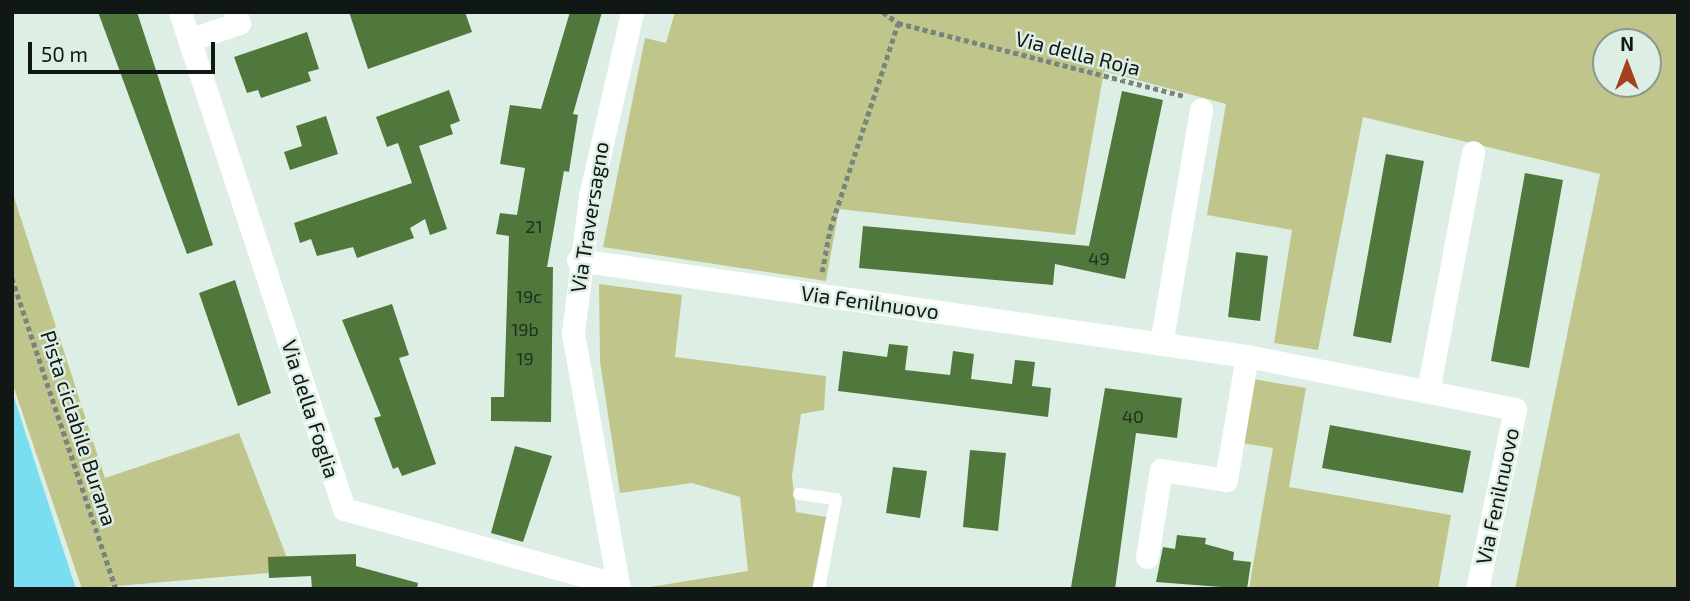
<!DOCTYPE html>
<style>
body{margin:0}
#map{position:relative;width:1690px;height:601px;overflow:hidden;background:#ddeee4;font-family:"Exo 2",sans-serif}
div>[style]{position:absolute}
.green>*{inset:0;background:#c0c58b}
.water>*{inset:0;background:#79dff0}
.building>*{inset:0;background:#50783d}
.path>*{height:4.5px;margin-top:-2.25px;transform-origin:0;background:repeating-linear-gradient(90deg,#79847e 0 5px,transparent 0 8.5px)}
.lane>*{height:12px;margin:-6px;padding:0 6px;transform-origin:6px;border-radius:6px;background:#fff}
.street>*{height:23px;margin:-11.5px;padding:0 11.5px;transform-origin:11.5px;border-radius:11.5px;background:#fff}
span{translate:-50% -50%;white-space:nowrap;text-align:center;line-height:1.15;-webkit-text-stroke:5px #ddeee4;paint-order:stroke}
.number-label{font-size:18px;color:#212f1e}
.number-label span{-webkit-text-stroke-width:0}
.street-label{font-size:21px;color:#111714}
.frame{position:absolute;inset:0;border:14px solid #111714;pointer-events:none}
.north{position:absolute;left:1592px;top:28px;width:70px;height:70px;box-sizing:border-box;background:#ddeee4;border:2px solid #8b9891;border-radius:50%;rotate:0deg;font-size:19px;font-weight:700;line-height:28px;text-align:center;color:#111714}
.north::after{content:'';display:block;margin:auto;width:24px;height:32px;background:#a63f1d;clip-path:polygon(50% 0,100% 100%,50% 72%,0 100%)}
.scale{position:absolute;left:28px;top:42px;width:187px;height:32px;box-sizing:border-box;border:4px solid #111714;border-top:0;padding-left:9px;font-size:21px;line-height:24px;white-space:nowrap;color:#111714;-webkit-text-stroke:5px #ddeee4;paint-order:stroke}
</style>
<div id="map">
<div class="green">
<div style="clip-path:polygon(evenodd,675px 12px,1678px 12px,1678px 589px,1515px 589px,1600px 174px,1363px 117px,1318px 350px,1274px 343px,1292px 230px,1207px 215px,1226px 104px,1104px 71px,1075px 235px,839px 209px,826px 281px,603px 247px,645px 38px,666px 43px,675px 12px,1606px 42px,1648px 42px,1648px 84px,1606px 84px,1606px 42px)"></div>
<div style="clip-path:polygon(12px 191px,105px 478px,239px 433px,292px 571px,82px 589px,12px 382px)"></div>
<div style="clip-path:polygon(599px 284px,682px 295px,675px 357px,826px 376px,824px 410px,801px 414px,792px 476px,796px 512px,826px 517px,812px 589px,638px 589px,748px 571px,740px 497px,692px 483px,620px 493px,600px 362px)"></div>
<div style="clip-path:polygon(1247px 378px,1306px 388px,1289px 487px,1451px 515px,1438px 589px,1249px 589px,1273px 448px,1236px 442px)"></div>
</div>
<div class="water">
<div style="clip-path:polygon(12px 391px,76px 589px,12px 589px)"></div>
</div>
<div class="building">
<div style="clip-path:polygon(98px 12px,137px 12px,213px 245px,187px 254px)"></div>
<div style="clip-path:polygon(349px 12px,465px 12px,472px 32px,368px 69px)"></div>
<div style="clip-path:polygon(570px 12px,602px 12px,573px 114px,578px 115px,569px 172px,564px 171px,547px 267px,553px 267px,551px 422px,491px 421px,491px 397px,504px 397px,509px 236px,496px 234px,500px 213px,517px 215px,525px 168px,500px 164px,510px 105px,541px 109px)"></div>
<div style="clip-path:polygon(307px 32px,319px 69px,308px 72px,311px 81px,261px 98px,258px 90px,247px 93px,234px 57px)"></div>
<div style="clip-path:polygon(449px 90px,460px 121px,450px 125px,453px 134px,419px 146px,447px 229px,430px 235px,425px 219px,410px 228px,414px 238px,357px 258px,353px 247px,317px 256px,311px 239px,300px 243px,294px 223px,412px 183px,398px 143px,387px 147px,376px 117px)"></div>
<div style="clip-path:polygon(1122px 91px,1163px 100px,1125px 279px,1055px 264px,1053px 285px,859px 268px,863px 226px,1089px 246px)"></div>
<div style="clip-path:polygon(326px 116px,338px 154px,290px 170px,284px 152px,302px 146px,296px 126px)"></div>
<div style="clip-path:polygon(1386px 154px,1424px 161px,1391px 343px,1353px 336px)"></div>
<div style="clip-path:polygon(1525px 173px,1563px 180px,1529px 368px,1491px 361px)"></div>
<div style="clip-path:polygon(1236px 252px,1268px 256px,1260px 321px,1228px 317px)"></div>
<div style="clip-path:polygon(235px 280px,271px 393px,238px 406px,199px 293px)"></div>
<div style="clip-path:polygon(392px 304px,409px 355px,399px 358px,436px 464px,402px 476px,398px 467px,393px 469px,374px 418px,381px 416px,342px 320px)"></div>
<div style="clip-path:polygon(889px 344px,908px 346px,905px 370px,950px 375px,953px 351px,974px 354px,971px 379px,1012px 384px,1015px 360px,1035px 362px,1032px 386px,1051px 388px,1048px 417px,838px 391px,843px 351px,887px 357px)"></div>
<div style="clip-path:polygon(1105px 388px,1182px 398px,1177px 438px,1136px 433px,1115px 589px,1071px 587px)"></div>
<div style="clip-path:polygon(1330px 425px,1471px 451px,1463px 493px,1322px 468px)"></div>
<div style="clip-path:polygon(515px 446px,552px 456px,523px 542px,491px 533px)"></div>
<div style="clip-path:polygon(970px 450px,1006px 453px,998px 531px,963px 527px)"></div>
<div style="clip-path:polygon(893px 467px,927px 471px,920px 518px,886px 513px)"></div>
<div style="clip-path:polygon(1177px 535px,1206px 538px,1205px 544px,1234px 552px,1233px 560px,1251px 562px,1247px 589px,1156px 582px,1163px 547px,1175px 549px)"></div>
<div style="clip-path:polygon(356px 554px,356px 566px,418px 583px,417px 589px,312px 589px,311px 576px,269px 578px,268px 557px)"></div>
</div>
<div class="path">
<div style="left:883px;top:12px;width:19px;rotate:36deg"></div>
<div style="left:898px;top:23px;width:296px;rotate:14.3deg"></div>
<div style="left:822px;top:272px;width:44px;rotate:-79.5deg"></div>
<div style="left:830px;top:229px;width:217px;rotate:-71.7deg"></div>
<div style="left:12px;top:278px;width:328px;rotate:71.5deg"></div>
</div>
<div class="lane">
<div style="left:799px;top:494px;width:37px;rotate:8deg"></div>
<div style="left:836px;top:499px;width:92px;rotate:100.7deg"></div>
</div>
<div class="street">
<div style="left:180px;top:12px;width:523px;rotate:71.74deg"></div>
<div style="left:344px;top:509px;width:284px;rotate:15.5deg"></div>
<div style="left:189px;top:40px;width:53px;rotate:-18.8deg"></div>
<div style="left:239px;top:23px;width:12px;rotate:-110deg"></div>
<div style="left:578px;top:260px;width:676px;rotate:8.17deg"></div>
<div style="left:1247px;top:356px;width:273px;rotate:11.2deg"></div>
<div style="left:1515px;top:409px;width:184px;rotate:101.9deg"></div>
<div style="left:1161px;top:344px;width:238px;rotate:-80.3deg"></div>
<div style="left:1428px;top:391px;width:243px;rotate:-79.3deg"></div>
<div style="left:1147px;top:557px;width:88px;rotate:-80.9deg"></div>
<div style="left:1161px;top:470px;width:66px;rotate:8.7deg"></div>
<div style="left:1226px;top:480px;width:126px;rotate:-80.4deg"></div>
<div style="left:619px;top:589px;width:260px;rotate:-100.2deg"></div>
<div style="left:573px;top:333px;width:138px;rotate:-82.9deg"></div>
<div style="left:590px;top:196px;width:189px;rotate:-77.1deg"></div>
</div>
<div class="number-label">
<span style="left:534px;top:226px">21</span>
<span style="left:1099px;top:258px">49</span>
<span style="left:529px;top:296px">19c</span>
<span style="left:525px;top:329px">19b</span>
<span style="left:525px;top:358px">19</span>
<span style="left:1133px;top:416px">40</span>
</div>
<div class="street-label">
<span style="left:1078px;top:53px;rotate:14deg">Via della Roja</span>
<span style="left:589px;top:217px;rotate:-81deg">Via Traversagno</span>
<span style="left:870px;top:302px;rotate:8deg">Via Fenilnuovo</span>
<span style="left:311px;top:409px;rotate:72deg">Via della Foglia</span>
<span style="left:79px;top:428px;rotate:72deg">Pista ciclabile Burana</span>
<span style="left:1497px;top:496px;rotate:-78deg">Via Fenilnuovo</span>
</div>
<div class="frame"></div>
<div class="north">N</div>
<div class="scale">50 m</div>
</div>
